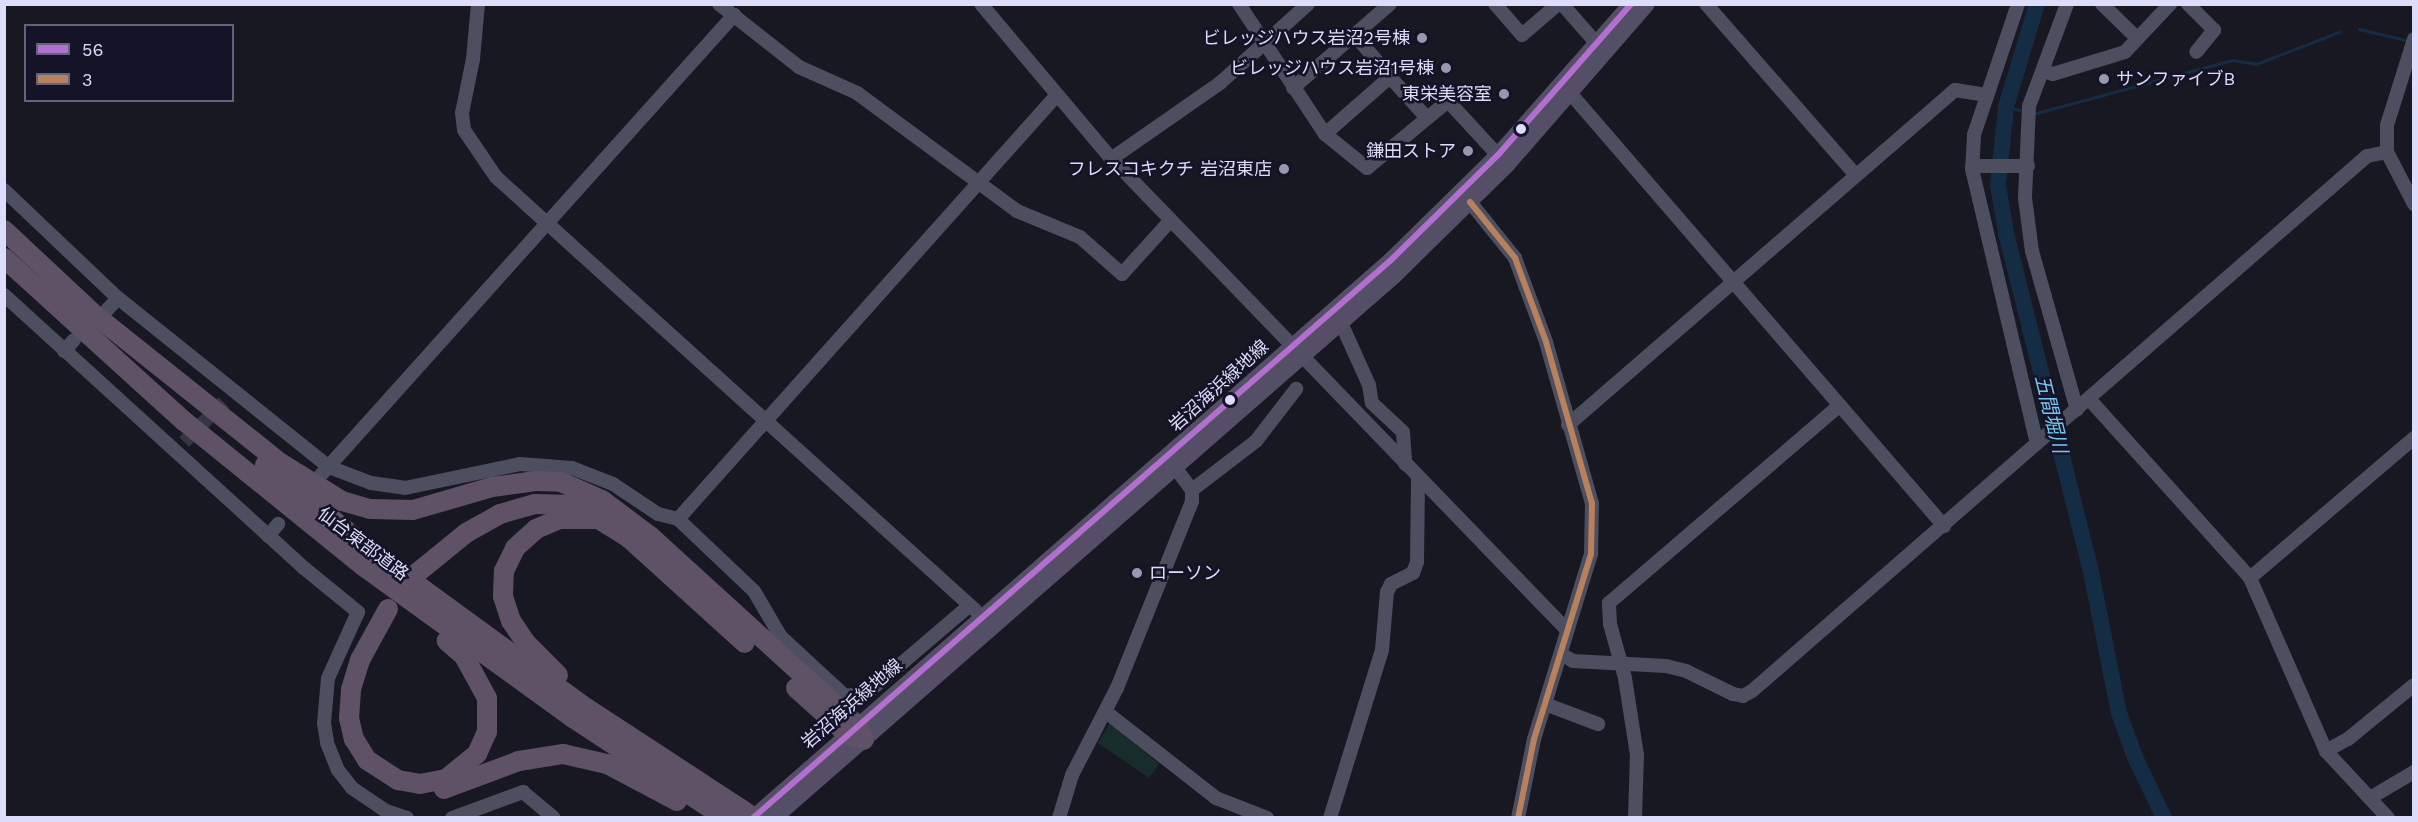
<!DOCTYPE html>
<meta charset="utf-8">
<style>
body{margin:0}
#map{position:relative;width:2418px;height:822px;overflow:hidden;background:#181822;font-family:"Work Sans","Noto Sans JP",sans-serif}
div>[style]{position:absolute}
.green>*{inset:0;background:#162d2b}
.stream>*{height:3px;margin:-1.5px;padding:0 1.5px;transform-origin:1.5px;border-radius:1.5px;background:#152c45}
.river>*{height:16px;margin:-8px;padding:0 8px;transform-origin:8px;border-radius:8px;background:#152c45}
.minor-tunnel>*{height:14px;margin-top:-7px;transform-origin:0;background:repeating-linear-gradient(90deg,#353543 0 14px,transparent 0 21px)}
.minor>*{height:14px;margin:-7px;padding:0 7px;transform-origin:7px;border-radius:7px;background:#4e4e61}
.major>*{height:16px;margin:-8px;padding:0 8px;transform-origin:8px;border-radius:8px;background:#544f66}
.highway>*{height:20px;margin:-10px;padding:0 10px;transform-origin:10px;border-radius:10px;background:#5f5266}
.highway-bridge>*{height:20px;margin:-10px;padding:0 10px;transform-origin:10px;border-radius:10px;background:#5f5266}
.bus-1>*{height:6px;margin:-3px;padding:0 3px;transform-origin:3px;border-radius:3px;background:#b36fd0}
.bus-2>*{height:6px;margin:-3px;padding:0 3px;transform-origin:3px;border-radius:3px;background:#b6815c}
.dots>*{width:16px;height:16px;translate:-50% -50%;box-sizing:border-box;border:3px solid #141327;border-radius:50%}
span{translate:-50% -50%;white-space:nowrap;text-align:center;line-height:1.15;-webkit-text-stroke:5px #141327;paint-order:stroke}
.poi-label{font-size:18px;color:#dcdcfb}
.right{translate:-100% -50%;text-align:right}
.left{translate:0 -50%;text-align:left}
.street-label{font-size:18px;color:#dcdcfb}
.water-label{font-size:20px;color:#75c5f0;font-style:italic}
.frame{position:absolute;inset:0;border:6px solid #dcdcfb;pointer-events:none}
.legend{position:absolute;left:24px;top:24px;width:210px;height:78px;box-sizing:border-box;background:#141327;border:2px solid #64637c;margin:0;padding:8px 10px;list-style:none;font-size:18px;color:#dcdcfb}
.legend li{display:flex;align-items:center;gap:12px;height:30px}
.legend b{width:30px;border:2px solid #64637c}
</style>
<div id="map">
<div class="green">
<div style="clip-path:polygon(1110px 723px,1159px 764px,1149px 778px,1098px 743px)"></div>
</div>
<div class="stream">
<div style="left:2359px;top:29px;width:47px;rotate:13.4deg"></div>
<div style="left:2006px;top:107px;width:14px;rotate:12deg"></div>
<div style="left:2033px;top:114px;width:206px;rotate:-15.2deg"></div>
<div style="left:2232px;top:60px;width:24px;rotate:9deg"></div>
<div style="left:2256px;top:64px;width:89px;rotate:-21.1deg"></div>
</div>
<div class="river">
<div style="left:2037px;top:4px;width:108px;rotate:106.8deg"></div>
<div style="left:2006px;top:107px;width:78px;rotate:95.9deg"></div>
<div style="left:1998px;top:185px;width:49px;rotate:80.5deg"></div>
<div style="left:2006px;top:233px;width:344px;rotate:75.9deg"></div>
<div style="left:2090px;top:567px;width:149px;rotate:78.8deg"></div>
<div style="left:2119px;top:713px;width:47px;rotate:70deg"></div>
<div style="left:2135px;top:757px;width:68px;rotate:64.6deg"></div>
</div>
<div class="minor-tunnel">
<div style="left:184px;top:442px;width:57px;rotate:-45deg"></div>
</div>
<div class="minor">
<div style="left:478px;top:4px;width:55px;rotate:95.2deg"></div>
<div style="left:473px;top:59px;width:55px;rotate:101.5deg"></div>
<div style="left:462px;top:113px;width:17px;rotate:83deg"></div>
<div style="left:464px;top:130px;width:57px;rotate:55.8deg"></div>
<div style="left:496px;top:177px;width:646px;rotate:42.11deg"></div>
<div style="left:719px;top:4px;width:102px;rotate:38.2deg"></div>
<div style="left:799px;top:67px;width:64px;rotate:24.1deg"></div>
<div style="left:857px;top:93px;width:199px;rotate:36.4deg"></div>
<div style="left:1017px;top:211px;width:68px;rotate:22.4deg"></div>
<div style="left:1080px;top:237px;width:56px;rotate:41.4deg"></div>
<div style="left:1122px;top:274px;width:72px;rotate:-47.8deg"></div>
<div style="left:981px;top:4px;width:200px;rotate:49.9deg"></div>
<div style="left:1110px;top:157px;width:658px;rotate:45.99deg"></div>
<div style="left:1239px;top:4px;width:156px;rotate:56.5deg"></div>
<div style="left:1325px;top:134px;width:54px;rotate:39deg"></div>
<div style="left:1367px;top:168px;width:105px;rotate:-39.6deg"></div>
<div style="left:1448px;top:101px;width:83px;rotate:47.4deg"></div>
<div style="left:1495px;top:4px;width:41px;rotate:48.9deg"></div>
<div style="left:1522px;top:35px;width:48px;rotate:-40.7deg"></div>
<div style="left:1562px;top:4px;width:53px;rotate:48.8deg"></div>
<div style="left:1706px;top:4px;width:226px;rotate:48.8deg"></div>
<div style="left:2018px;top:4px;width:138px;rotate:108.6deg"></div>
<div style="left:1974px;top:135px;width:34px;rotate:93deg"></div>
<div style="left:1972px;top:169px;width:282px;rotate:76.7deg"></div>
<div style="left:2067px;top:4px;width:109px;rotate:110.4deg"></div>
<div style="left:2029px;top:106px;width:92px;rotate:92.5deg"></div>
<div style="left:2025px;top:198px;width:53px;rotate:82.5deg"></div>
<div style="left:2032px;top:251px;width:165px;rotate:74.2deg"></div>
<div style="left:2102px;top:4px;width:49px;rotate:44.2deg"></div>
<div style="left:2188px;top:4px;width:37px;rotate:45deg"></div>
<div style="left:2214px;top:30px;width:28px;rotate:129deg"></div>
<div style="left:1355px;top:35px;width:55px;rotate:50.2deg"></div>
<div style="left:2414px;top:39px;width:90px;rotate:107.4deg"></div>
<div style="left:2387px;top:125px;width:27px;rotate:90deg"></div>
<div style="left:2387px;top:152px;width:59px;rotate:62.6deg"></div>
<div style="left:2043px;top:71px;width:10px;rotate:17deg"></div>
<div style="left:2053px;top:74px;width:75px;rotate:-17deg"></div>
<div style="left:2125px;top:52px;width:66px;rotate:-46.8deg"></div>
<div style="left:1293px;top:88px;width:128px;rotate:-40.9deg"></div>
<div style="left:1571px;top:94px;width:571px;rotate:49.19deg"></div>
<div style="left:1325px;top:134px;width:86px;rotate:-41.2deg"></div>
<div style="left:1390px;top:77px;width:55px;rotate:47.9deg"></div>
<div style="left:1111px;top:159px;width:133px;rotate:-34.9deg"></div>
<div style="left:1220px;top:83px;width:118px;rotate:-41.9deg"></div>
<div style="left:1972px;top:166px;width:56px"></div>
<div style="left:4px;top:190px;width:157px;rotate:43.5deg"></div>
<div style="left:118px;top:298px;width:270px;rotate:38.7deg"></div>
<div style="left:329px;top:467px;width:45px;rotate:20.9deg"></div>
<div style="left:371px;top:483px;width:34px;rotate:8deg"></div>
<div style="left:405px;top:488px;width:117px;rotate:-11.8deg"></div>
<div style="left:520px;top:464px;width:52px;rotate:4.4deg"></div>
<div style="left:572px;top:468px;width:44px;rotate:21.3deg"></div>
<div style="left:613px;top:484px;width:54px;rotate:33.7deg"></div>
<div style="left:658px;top:514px;width:21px;rotate:14deg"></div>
<div style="left:678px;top:519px;width:105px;rotate:43.5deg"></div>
<div style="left:754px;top:591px;width:53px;rotate:59.6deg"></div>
<div style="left:781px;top:637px;width:87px;rotate:42.7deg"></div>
<div style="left:845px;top:696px;width:22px;rotate:-8deg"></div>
<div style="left:867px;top:693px;width:134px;rotate:-40.5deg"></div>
<div style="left:1470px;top:202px;width:72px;rotate:51.2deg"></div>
<div style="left:1515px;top:258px;width:90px;rotate:69.7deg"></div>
<div style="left:1546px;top:342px;width:167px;rotate:74.1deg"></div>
<div style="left:1592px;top:503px;width:51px;rotate:91.1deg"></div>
<div style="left:1591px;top:554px;width:194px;rotate:107.1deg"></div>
<div style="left:1534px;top:739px;width:81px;rotate:101.4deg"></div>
<div style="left:4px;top:295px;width:406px;rotate:42.3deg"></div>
<div style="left:304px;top:568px;width:70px;rotate:39.2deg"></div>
<div style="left:358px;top:612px;width:72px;rotate:114.4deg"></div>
<div style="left:328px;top:678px;width:45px;rotate:95.1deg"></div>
<div style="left:324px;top:723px;width:20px;rotate:81deg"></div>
<div style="left:327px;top:743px;width:29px;rotate:68deg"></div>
<div style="left:338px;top:770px;width:23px;rotate:52deg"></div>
<div style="left:352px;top:788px;width:41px;rotate:34.1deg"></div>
<div style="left:386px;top:811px;width:22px;rotate:18deg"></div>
<div style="left:107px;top:310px;width:16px;rotate:-47deg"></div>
<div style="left:1341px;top:323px;width:68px;rotate:65.7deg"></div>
<div style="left:1369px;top:385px;width:18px;rotate:81deg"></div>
<div style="left:1372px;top:403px;width:42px;rotate:43.1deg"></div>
<div style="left:1403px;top:432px;width:32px;rotate:86deg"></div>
<div style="left:64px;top:351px;width:15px;rotate:-48deg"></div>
<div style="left:2090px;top:400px;width:239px;rotate:48deg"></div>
<div style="left:2250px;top:578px;width:189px;rotate:66.3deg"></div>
<div style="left:2326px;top:751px;width:91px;rotate:47.2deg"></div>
<div style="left:1568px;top:425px;width:512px;rotate:-40.88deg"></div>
<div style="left:1955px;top:90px;width:32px;rotate:9deg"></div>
<div style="left:320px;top:476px;width:620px;rotate:-48.07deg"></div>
<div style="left:1192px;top:490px;width:81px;rotate:-37.4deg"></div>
<div style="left:1256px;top:441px;width:66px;rotate:-52.4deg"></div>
<div style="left:678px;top:519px;width:569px;rotate:-48.21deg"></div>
<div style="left:268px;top:536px;width:16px;rotate:-50deg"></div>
<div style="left:2250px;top:578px;width:216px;rotate:-40.5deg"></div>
<div style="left:1561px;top:654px;width:14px;rotate:30deg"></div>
<div style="left:1573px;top:661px;width:93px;rotate:3.1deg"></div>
<div style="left:1666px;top:666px;width:21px;rotate:14deg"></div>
<div style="left:1686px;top:671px;width:52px;rotate:26.1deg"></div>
<div style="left:1733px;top:694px;width:10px;rotate:11deg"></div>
<div style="left:1743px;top:696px;width:10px;rotate:-29deg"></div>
<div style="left:1752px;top:691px;width:815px;rotate:-41.02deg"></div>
<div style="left:2367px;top:156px;width:20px;rotate:-11deg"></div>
<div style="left:1545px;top:704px;width:57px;rotate:20.7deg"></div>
<div style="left:1106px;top:712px;width:140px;rotate:38deg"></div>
<div style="left:1216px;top:798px;width:55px;rotate:21.4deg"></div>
<div style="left:2326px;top:751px;width:25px;rotate:-29deg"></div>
<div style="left:2348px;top:739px;width:85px;rotate:-39.3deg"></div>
<div style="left:2370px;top:798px;width:51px;rotate:-30.6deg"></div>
<div style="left:452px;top:818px;width:76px;rotate:-20.1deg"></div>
<div style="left:523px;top:792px;width:40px;rotate:40deg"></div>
<div style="left:1059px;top:818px;width:45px;rotate:-73.2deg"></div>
<div style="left:1072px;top:775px;width:98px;rotate:-62.7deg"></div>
<div style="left:1117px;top:688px;width:201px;rotate:-68.1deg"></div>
<div style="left:1192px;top:501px;width:11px;rotate:-90deg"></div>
<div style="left:1192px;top:490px;width:39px;rotate:-127deg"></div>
<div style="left:1330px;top:818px;width:176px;rotate:-72.8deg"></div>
<div style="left:1382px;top:650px;width:58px;rotate:-85.1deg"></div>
<div style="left:1387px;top:592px;width:9px;rotate:-63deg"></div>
<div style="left:1391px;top:584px;width:25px;rotate:-27deg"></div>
<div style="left:1413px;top:573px;width:12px;rotate:-70deg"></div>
<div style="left:1417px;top:562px;width:84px;rotate:-89.3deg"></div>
<div style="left:1635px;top:818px;width:63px;rotate:-88.2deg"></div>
<div style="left:1637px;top:755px;width:78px;rotate:-98.9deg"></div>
<div style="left:1625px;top:678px;width:56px;rotate:-105.5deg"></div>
<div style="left:1610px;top:624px;width:21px;rotate:-93deg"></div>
<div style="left:1609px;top:603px;width:304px;rotate:-40.6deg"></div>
</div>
<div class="major">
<div style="left:753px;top:818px;width:846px;rotate:-41.17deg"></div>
<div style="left:1390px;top:261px;width:151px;rotate:-44.5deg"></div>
<div style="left:1498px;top:155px;width:201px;rotate:-48.6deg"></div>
<div style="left:774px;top:818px;width:824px;rotate:-41.16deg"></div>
<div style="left:1394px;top:276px;width:158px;rotate:-44.5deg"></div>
<div style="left:1507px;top:165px;width:213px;rotate:-49deg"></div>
</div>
<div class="highway">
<div style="left:4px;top:230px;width:130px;rotate:43.1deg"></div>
<div style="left:4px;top:258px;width:243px;rotate:42.2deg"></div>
<div style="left:184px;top:421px;width:230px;rotate:39deg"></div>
<div style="left:363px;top:566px;width:259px;rotate:35.9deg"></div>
<div style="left:573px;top:718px;width:182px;rotate:33.3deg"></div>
<div style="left:90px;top:311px;width:242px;rotate:38.6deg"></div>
<div style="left:279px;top:462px;width:74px;rotate:31.8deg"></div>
<div style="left:342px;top:501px;width:29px;rotate:16deg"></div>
<div style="left:370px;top:509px;width:43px;rotate:1.3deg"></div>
<div style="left:413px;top:510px;width:82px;rotate:-16.2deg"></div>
<div style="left:492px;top:487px;width:44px;rotate:-7.8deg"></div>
<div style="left:536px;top:481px;width:25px;rotate:2deg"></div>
<div style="left:561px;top:482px;width:45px;rotate:23.7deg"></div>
<div style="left:602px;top:500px;width:60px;rotate:36.9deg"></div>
<div style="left:650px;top:536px;width:260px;rotate:42.3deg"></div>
<div style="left:842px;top:711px;width:22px;rotate:43deg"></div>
<div style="left:858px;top:726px;width:15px;rotate:67deg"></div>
<div style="left:265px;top:465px;width:146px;rotate:38.9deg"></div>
<div style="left:379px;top:557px;width:251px;rotate:36.1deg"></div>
<div style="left:582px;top:705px;width:190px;rotate:33.2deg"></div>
<div style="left:417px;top:573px;width:63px;rotate:-39.2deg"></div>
<div style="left:466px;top:533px;width:39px;rotate:-29deg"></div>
<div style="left:500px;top:514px;width:35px;rotate:-16deg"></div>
<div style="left:534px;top:504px;width:42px;rotate:1.4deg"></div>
<div style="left:576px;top:505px;width:62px;rotate:31.9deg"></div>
<div style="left:629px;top:538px;width:156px;rotate:42.2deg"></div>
<div style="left:388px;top:609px;width:58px;rotate:118.8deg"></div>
<div style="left:360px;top:660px;width:31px;rotate:107deg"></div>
<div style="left:351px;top:690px;width:28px;rotate:94deg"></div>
<div style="left:349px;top:718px;width:22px;rotate:77deg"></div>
<div style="left:354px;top:739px;width:25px;rotate:58deg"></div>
<div style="left:367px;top:760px;width:37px;rotate:33deg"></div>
<div style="left:398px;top:780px;width:22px;rotate:10deg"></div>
<div style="left:420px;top:784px;width:26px;rotate:-11deg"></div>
<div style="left:446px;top:779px;width:40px;rotate:-39deg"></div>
<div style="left:477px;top:754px;width:24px;rotate:-66deg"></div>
<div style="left:487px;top:732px;width:34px;rotate:-90deg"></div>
<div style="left:487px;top:698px;width:48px;rotate:-118.7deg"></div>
<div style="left:464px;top:656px;width:23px;rotate:-139deg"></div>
<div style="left:558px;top:675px;width:45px;rotate:-135deg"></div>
<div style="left:526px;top:643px;width:27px;rotate:-124deg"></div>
<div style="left:511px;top:621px;width:26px;rotate:-108deg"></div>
<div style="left:503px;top:596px;width:25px;rotate:-88deg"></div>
<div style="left:504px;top:571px;width:25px;rotate:-64deg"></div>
<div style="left:515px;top:548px;width:28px;rotate:-42deg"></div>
<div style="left:536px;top:529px;width:26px;rotate:-23deg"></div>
<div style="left:560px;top:519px;width:37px"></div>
<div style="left:796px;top:688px;width:69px;rotate:42deg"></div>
<div style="left:847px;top:734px;width:11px;rotate:22deg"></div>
<div style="left:444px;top:789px;width:80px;rotate:-20.5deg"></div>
<div style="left:519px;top:761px;width:45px;rotate:-9deg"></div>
<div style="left:563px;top:754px;width:45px;rotate:12.8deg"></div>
<div style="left:607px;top:764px;width:79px;rotate:27.9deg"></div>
</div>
<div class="highway-bridge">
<div style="left:741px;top:809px;width:16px;rotate:35deg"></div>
</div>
<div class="bus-1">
<div style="left:753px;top:818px;width:846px;rotate:-41.17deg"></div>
<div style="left:1390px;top:261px;width:151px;rotate:-44.5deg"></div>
<div style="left:1498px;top:155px;width:201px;rotate:-48.6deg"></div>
</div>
<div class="bus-2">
<div style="left:1470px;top:202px;width:72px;rotate:51.2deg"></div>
<div style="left:1515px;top:258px;width:90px;rotate:69.7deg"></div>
<div style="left:1546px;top:342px;width:167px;rotate:74.1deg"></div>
<div style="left:1592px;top:503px;width:51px;rotate:91.1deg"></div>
<div style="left:1591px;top:554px;width:194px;rotate:107.1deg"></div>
<div style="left:1534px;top:739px;width:81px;rotate:101.4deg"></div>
</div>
<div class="dots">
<div style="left:1422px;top:38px;background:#9797af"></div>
<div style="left:1446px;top:68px;background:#9797af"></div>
<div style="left:2104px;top:79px;background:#9797af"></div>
<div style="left:1504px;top:94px;background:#9797af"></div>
<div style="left:1521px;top:129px;background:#dcdcfb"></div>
<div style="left:1468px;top:151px;background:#9797af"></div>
<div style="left:1284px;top:169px;background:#9797af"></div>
<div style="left:1230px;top:400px;background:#dcdcfb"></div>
<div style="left:1137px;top:573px;background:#9797af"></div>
</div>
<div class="poi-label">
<span class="right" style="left:1410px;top:38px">ビレッジハウス岩沼2号棟</span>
<span class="right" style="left:1434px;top:68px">ビレッジハウス岩沼1号棟</span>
<span class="left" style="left:2116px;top:79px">サンファイブB</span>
<span class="right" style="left:1492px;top:94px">東栄美容室</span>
<span class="right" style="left:1456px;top:151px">鎌田ストア</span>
<span class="right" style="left:1272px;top:169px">フレスコキクチ 岩沼東店</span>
<span class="left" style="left:1149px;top:573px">ローソン</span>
</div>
<div class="street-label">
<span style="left:1219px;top:386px;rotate:-42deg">岩沼海浜緑地線</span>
<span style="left:363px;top:544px;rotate:37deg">仙台東部道路</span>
<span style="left:852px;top:704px;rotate:-41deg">岩沼海浜緑地線</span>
</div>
<div class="water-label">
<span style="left:2051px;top:414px;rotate:76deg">五間堀川</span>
</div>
<div class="frame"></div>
<ul class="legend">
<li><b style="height:8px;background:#b36fd0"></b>56</li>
<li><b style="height:8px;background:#b6815c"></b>3</li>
</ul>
</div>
